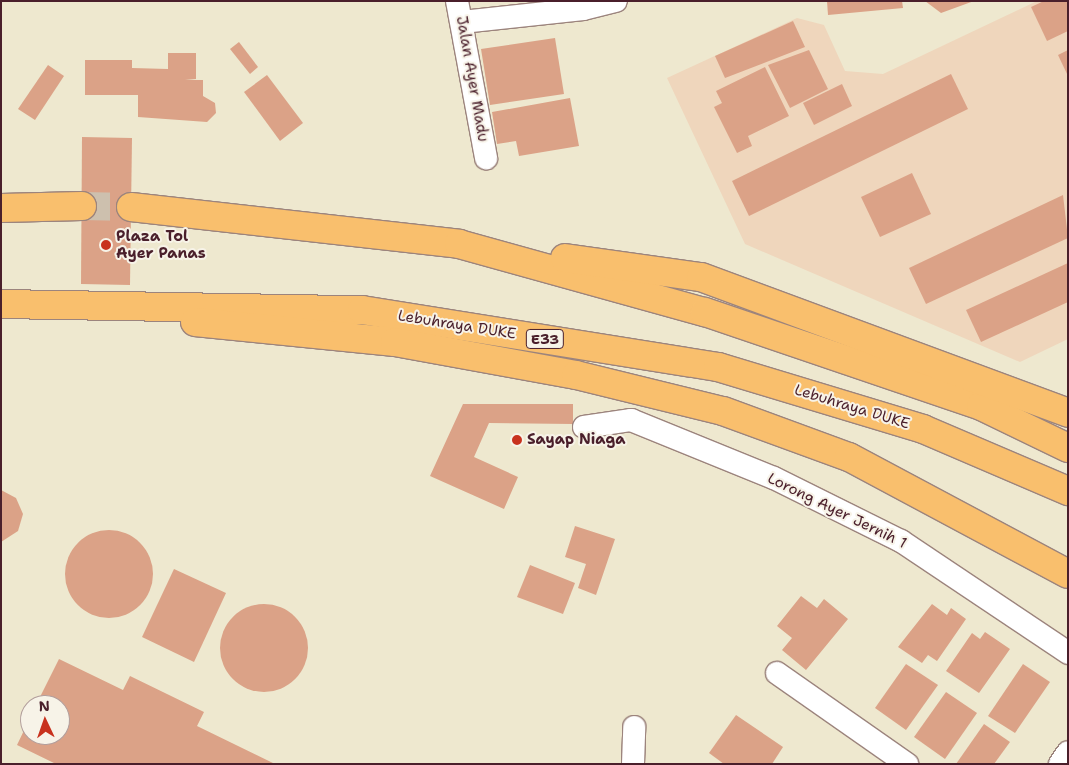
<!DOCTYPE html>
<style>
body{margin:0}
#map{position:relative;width:1069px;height:765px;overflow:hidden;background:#eee8cf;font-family:"Shantell Sans",sans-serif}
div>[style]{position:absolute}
.built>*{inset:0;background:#efd6bc}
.building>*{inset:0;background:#dba287}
.round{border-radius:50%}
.highway-tunnel>*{height:28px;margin-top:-14px;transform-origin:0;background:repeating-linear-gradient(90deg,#cdc0ae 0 28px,transparent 0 42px)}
.roads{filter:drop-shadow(1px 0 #9c847d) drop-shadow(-1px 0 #9c847d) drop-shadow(0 1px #9c847d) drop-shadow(0 -1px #9c847d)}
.street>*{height:22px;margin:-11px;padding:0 11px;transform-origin:11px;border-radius:11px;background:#fff}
.highway>*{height:28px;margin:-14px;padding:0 14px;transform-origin:14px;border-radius:14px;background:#f9bf6d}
.dots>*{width:14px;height:14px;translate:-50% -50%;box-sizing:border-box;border:2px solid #f7f3e8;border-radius:50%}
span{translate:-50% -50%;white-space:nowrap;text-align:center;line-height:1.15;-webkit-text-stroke:4px #f7f3e8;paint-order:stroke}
.shield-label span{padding:1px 4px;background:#f7f3e8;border:1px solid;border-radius:4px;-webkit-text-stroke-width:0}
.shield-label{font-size:14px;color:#4a1f2b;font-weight:700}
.street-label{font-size:15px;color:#4a1f2b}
.poi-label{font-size:15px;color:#4a1f2b;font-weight:700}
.left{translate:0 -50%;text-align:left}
.frame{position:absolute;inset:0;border:2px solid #4a1f2b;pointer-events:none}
.north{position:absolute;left:20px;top:695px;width:50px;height:50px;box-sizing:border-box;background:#f7f3e8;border:1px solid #b29e9c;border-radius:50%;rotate:357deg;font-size:14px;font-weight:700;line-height:20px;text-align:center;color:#4a1f2b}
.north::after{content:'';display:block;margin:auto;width:18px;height:22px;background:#c8321e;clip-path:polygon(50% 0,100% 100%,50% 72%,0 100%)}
</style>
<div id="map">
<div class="built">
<div style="clip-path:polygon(1037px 1px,1068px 1px,1068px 339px,1020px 362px,745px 244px,667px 78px,797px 18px,824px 25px,845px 71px,883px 74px)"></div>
</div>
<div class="building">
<div style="clip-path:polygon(827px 1px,902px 1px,903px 8px,828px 15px)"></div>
<div style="clip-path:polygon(925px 1px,974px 1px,941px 13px)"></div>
<div style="clip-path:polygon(1044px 1px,1068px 1px,1068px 31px,1047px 41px,1031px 7px)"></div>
<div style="clip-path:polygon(793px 21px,805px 47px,725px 78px,715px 56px)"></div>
<div style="clip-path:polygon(555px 38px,564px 94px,490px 105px,481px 49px)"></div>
<div style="clip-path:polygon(239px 42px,258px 67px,250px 74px,230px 49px)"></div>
<div style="clip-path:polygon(809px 50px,828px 89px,790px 108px,768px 65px)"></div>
<div style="clip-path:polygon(1068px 50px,1068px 76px,1058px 55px)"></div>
<div style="clip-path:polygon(168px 53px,196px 53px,196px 79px,185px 80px,203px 80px,203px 96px,215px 103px,216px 113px,207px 122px,138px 117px,138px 95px,85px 95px,85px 60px,132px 60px,132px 68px,168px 69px)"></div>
<div style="clip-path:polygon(48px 65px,64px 76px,35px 120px,18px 109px)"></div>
<div style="clip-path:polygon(765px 67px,789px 116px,748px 136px,752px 146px,737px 153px,714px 107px,722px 103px,716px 91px)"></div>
<div style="clip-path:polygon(951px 74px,968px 109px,749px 216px,732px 181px)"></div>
<div style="clip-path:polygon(267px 75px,303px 123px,280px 141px,244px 92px)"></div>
<div style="clip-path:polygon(842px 84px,852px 106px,814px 125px,803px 103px)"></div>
<div style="clip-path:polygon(570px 98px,579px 146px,519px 156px,516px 141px,497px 144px,492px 112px)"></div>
<div style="clip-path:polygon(82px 137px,132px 138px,130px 285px,81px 284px)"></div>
<div style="clip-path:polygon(912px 173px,931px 214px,880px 237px,861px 197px)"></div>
<div style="clip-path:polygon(1063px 195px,1068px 238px,926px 304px,909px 268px)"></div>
<div style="clip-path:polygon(1068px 263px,1068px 302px,981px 342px,966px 310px)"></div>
<div style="clip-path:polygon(463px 404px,573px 404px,573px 424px,489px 423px,474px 457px,518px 477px,504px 509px,430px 476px)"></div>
<div style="clip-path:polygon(1px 490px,16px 498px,23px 514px,18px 531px,1px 542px)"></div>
<div style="clip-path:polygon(575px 526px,615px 539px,596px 595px,578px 588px,586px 564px,565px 557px)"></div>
<div class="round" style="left:65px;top:530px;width:88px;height:88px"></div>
<div style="clip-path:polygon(530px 565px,575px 583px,563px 614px,517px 597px)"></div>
<div style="clip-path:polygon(174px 569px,226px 593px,194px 662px,142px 637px)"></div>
<div style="clip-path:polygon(801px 596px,817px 608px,824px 599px,848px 619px,806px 670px,782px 650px,792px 638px,777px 626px)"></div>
<div style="clip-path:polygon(932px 604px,947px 615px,951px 608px,966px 619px,937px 661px,928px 655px,922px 663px,898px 647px)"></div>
<div class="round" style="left:220px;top:604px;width:88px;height:88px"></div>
<div style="clip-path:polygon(985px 632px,1010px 649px,979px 693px,946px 671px,972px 633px,980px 639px)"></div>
<div style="clip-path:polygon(59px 659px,123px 690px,130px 676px,204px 712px,197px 726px,275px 764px,56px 764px,17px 745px,30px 718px,30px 735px,60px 735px,60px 705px,36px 705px)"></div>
<div style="clip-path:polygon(906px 664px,938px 685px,906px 730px,875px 708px)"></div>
<div style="clip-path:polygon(1023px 664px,1050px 682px,1015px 733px,988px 716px)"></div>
<div style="clip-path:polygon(946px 692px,977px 713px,945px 759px,914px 737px)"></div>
<div style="clip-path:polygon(736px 715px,783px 747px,772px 764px,724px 764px,709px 753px)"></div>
<div style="clip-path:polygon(984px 724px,1010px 742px,994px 764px,956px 764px)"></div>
</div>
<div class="highway-tunnel">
<div style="left:82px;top:206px;width:49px;rotate:1.2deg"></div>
</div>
<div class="roads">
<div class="street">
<div style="left:457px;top:1px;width:160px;rotate:79.5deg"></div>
<div style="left:462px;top:22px;width:122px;rotate:-6.1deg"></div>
<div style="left:583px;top:9px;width:34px;rotate:-14deg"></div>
<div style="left:584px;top:427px;width:48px;rotate:-8.5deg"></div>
<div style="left:631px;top:420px;width:154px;rotate:22.1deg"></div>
<div style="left:774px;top:478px;width:142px;rotate:26.4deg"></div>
<div style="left:901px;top:541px;width:201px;rotate:33.8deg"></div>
<div style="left:777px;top:673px;width:159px;rotate:35deg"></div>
<div style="left:633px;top:764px;width:37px;rotate:-88deg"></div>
<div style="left:1060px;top:764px;width:14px;rotate:-56deg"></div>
</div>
<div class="highway">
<div style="left:131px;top:207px;width:330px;rotate:6.4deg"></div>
<div style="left:459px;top:244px;width:255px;rotate:15.5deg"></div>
<div style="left:705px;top:312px;width:292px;rotate:18.8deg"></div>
<div style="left:981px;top:406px;width:97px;rotate:25.8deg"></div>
<div style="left:1px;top:208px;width:81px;rotate:-1.4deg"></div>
<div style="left:565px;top:258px;width:137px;rotate:8deg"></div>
<div style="left:701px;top:277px;width:391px;rotate:20.3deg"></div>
<div style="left:1px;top:304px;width:361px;rotate:1deg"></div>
<div style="left:362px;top:310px;width:361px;rotate:9.1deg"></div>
<div style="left:718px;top:367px;width:214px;rotate:16.8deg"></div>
<div style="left:923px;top:429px;width:158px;rotate:23.2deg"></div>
<div style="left:195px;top:322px;width:201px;rotate:5.7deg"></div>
<div style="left:395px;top:342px;width:184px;rotate:10.3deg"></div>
<div style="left:576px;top:375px;width:151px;rotate:13.8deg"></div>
<div style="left:723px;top:411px;width:134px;rotate:20.1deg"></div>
<div style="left:849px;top:457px;width:248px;rotate:28.1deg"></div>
</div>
</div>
<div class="dots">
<div style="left:106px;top:245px;background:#c8321e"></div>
<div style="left:517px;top:440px;background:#c8321e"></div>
</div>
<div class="shield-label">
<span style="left:545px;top:339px">E33</span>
</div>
<div class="street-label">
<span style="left:472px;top:79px;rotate:80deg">Jalan Ayer Madu</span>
<span style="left:457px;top:325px;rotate:9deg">Lebuhraya DUKE</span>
<span style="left:852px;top:407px;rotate:17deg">Lebuhraya DUKE</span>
<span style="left:837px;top:511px;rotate:26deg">Lorong Ayer Jernih 1</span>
</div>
<div class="poi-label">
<span class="left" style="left:116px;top:245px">Plaza Tol<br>Ayer Panas</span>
<span class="left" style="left:527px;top:440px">Sayap Niaga</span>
</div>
<div class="frame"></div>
<div class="north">N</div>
</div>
